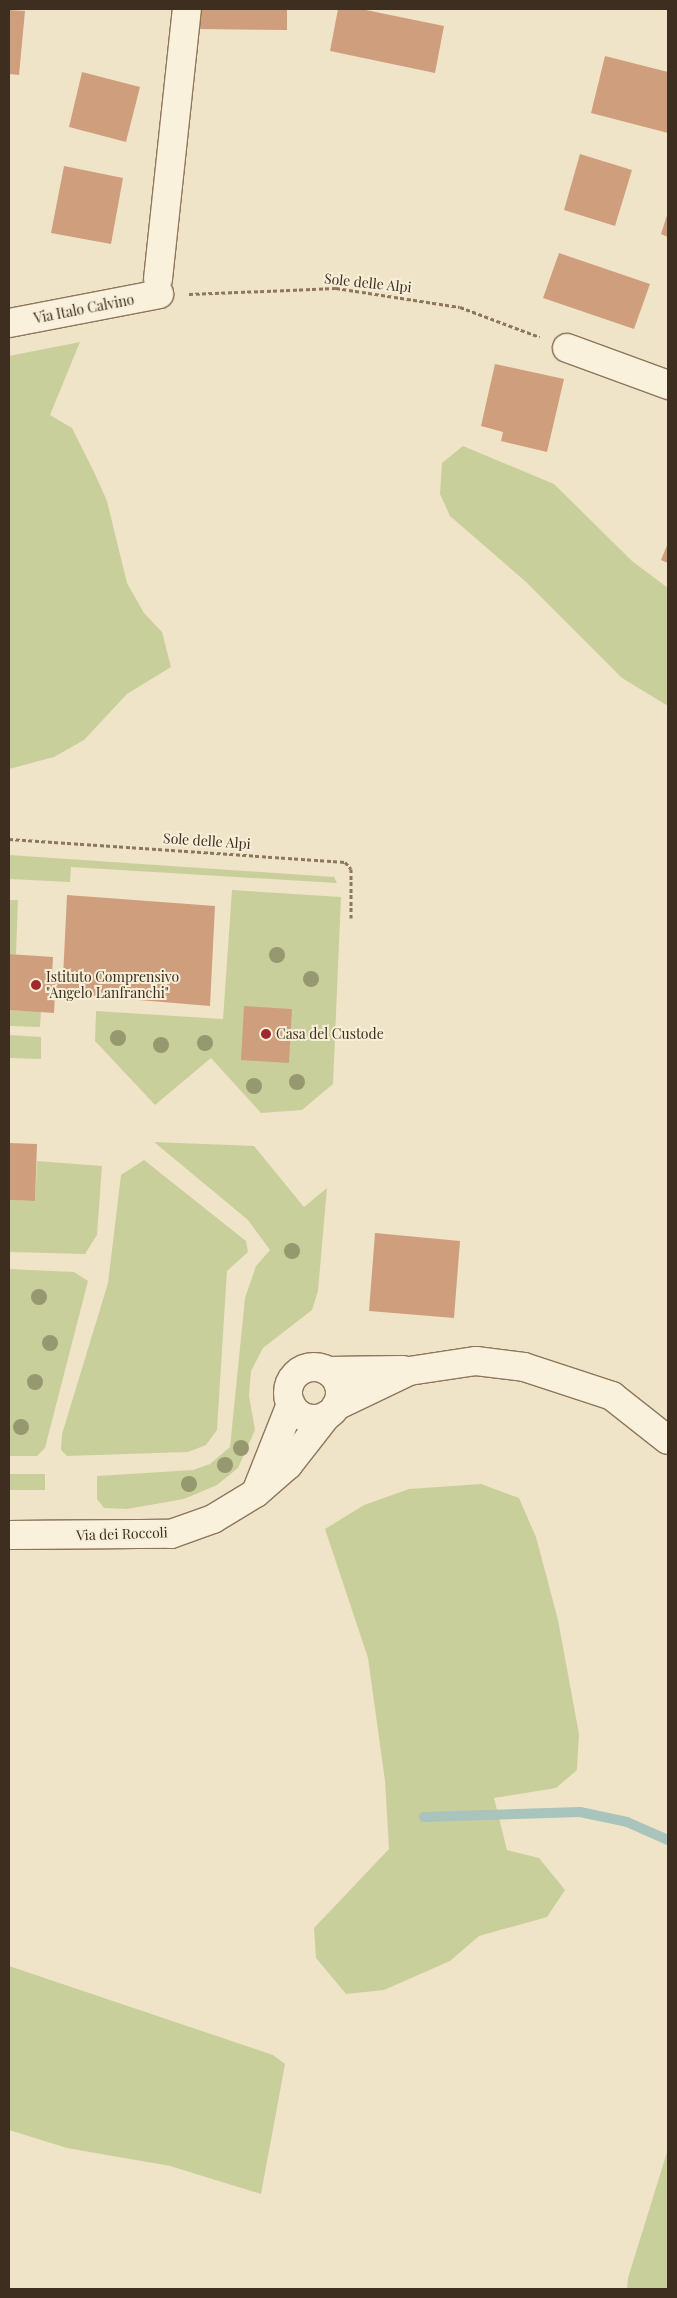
<!DOCTYPE html>
<style>
body{margin:0}
#map{position:relative;width:677px;height:2298px;overflow:hidden;background:#f0e4c8;font-family:"Playfair Display",serif}
div>[style]{position:absolute}
.green>*{inset:0;background:#c9cf9b}
.stream>*{height:10px;margin:-5px;padding:0 5px;transform-origin:5px;border-radius:5px;background:#a9c4bc}
.building>*{inset:0;background:#cf9f7d}
.path>*{height:3px;margin-top:-1.5px;transform-origin:0;background:repeating-linear-gradient(90deg,#8d765c 0 4px,transparent 0 6.5px)}
.roads{filter:drop-shadow(1px 0 #8d765c) drop-shadow(-1px 0 #8d765c) drop-shadow(0 1px #8d765c) drop-shadow(0 -1px #8d765c)}
.minor>*{height:28px;margin:-14px;padding:0 14px;transform-origin:14px;border-radius:14px;background:#faf1dc}
.minor>.ring{margin:-14px;padding:0;box-sizing:content-box;background:none;border:28px solid #faf1dc;border-radius:50%}
.trees>*{width:16px;height:16px;margin:-8px;border-radius:50%;background:#96986f}
.dots>*{width:14px;height:14px;translate:-50% -50%;box-sizing:border-box;border:2px solid #f7eed8;border-radius:50%}
span{translate:-50% -50%;white-space:nowrap;text-align:center;line-height:1.15;-webkit-text-stroke:4px #f7eed8;paint-order:stroke}
.street-label{font-size:14px;color:#3d2e20}
.poi-label{font-size:14px;color:#3d2e20}
.left{translate:0 -50%;text-align:left}
.frame{position:absolute;inset:0;border:10px solid #3d2e20;pointer-events:none}
</style>
<div id="map">
<div class="green">
<div style="clip-path:polygon(80px 342px,50px 415px,72px 428px,94px 472px,107px 501px,127px 583px,144px 613px,162px 632px,171px 667px,127px 694px,84px 740px,54px 757px,9px 769px,9px 356px)"></div>
<div style="clip-path:polygon(463px 446px,554px 484px,632px 561px,668px 588px,668px 706px,622px 678px,526px 582px,450px 516px,440px 494px,442px 463px)"></div>
<div style="clip-path:polygon(9px 855px,334px 877px,337px 883px,71px 867px,70px 882px,9px 879px)"></div>
<div style="clip-path:polygon(232px 890px,341px 897px,333px 1084px,302px 1110px,261px 1113px,211px 1058px,155px 1105px,95px 1041px,96px 1011px,223px 1019px)"></div>
<div style="clip-path:polygon(9px 900px,18px 900px,16px 954px,9px 954px)"></div>
<div style="clip-path:polygon(9px 1010px,41px 1011px,40px 1027px,9px 1026px)"></div>
<div style="clip-path:polygon(9px 1035px,41px 1037px,41px 1059px,9px 1058px)"></div>
<div style="clip-path:polygon(154px 1142px,254px 1146px,304px 1207px,327px 1188px,318px 1291px,312px 1310px,263px 1348px,251px 1371px,249px 1396px,255px 1430px,238px 1468px,217px 1485px,184px 1499px,127px 1509px,104px 1508px,97px 1499px,97px 1476px,193px 1470px,210px 1464px,230px 1447px,245px 1298px,256px 1266px,270px 1250px,248px 1220px)"></div>
<div style="clip-path:polygon(144px 1160px,246px 1241px,248px 1252px,227px 1271px,217px 1430px,206px 1445px,188px 1452px,67px 1456px,61px 1450px,62px 1434px,108px 1283px,121px 1175px)"></div>
<div style="clip-path:polygon(37px 1161px,102px 1166px,97px 1235px,85px 1254px,9px 1252px,9px 1200px,35px 1201px)"></div>
<div style="clip-path:polygon(9px 1269px,74px 1272px,88px 1281px,45px 1448px,37px 1456px,9px 1456px)"></div>
<div style="clip-path:polygon(9px 1474px,45px 1474px,45px 1490px,9px 1490px)"></div>
<div style="clip-path:polygon(481px 1484px,519px 1498px,536px 1537px,558px 1620px,579px 1734px,577px 1770px,556px 1788px,494px 1798px,507px 1850px,539px 1858px,565px 1890px,547px 1917px,479px 1936px,450px 1961px,384px 1990px,346px 1994px,316px 1958px,314px 1928px,389px 1849px,385px 1781px,368px 1658px,325px 1529px,364px 1505px,409px 1489px)"></div>
<div style="clip-path:polygon(9px 1966px,273px 2055px,285px 2064px,261px 2194px,170px 2166px,67px 2148px,9px 2130px)"></div>
<div style="clip-path:polygon(668px 2149px,668px 2289px,627px 2289px,628px 2278px)"></div>
</div>
<div class="stream">
<div style="left:424px;top:1817px;width:156px;rotate:-1.8deg"></div>
<div style="left:580px;top:1812px;width:48px;rotate:12deg"></div>
<div style="left:627px;top:1822px;width:45px;rotate:23.7deg"></div>
</div>
<div class="building">
<div style="clip-path:polygon(199px 9px,287px 9px,287px 30px,199px 29px)"></div>
<div style="clip-path:polygon(338px 9px,361px 9px,444px 26px,435px 73px,330px 51px)"></div>
<div style="clip-path:polygon(9px 10px,25px 11px,19px 75px,9px 74px)"></div>
<div style="clip-path:polygon(605px 56px,668px 72px,668px 133px,591px 113px)"></div>
<div style="clip-path:polygon(82px 72px,140px 87px,126px 142px,69px 127px)"></div>
<div style="clip-path:polygon(580px 154px,632px 170px,615px 226px,564px 210px)"></div>
<div style="clip-path:polygon(64px 166px,123px 178px,111px 244px,51px 233px)"></div>
<div style="clip-path:polygon(668px 212px,668px 237px,661px 234px)"></div>
<div style="clip-path:polygon(559px 253px,650px 284px,634px 329px,543px 298px)"></div>
<div style="clip-path:polygon(495px 364px,564px 379px,547px 452px,501px 441px,503px 432px,481px 426px)"></div>
<div style="clip-path:polygon(668px 543px,668px 563px,661px 560px)"></div>
<div style="clip-path:polygon(67px 895px,215px 906px,210px 1006px,55px 993px,54px 1013px,9px 1010px,9px 954px,53px 957px,52px 976px,63px 977px)"></div>
<div style="clip-path:polygon(244px 1006px,292px 1009px,289px 1063px,241px 1060px)"></div>
<div style="clip-path:polygon(9px 1143px,37px 1144px,35px 1201px,9px 1200px)"></div>
<div style="clip-path:polygon(375px 1233px,460px 1241px,454px 1318px,369px 1311px)"></div>
</div>
<div class="path">
<div style="left:189px;top:294px;width:147px;rotate:-2.3deg"></div>
<div style="left:336px;top:288px;width:125px;rotate:8.7deg"></div>
<div style="left:460px;top:307px;width:85px;rotate:20.6deg"></div>
<div style="left:9px;top:839px;width:337px;rotate:3.9deg"></div>
<div style="left:345px;top:862px;width:9px;rotate:49deg"></div>
<div style="left:351px;top:869px;width:49px;rotate:90deg"></div>
</div>
<div class="roads">
<div class="minor">
<div style="left:158px;top:279px;width:272px;rotate:-83.9deg"></div>
<div style="left:9px;top:323px;width:153px;rotate:-10.9deg"></div>
<div style="left:567px;top:348px;width:108px;rotate:20.1deg"></div>
<div class="ring" style="left:288px;top:1367px;width:24px;height:24px"></div>
<div style="left:328px;top:1371px;width:75px;rotate:-0.8deg"></div>
<div style="left:336px;top:1406px;width:81px;rotate:-25.6deg"></div>
<div style="left:409px;top:1371px;width:68px;rotate:-8.5deg"></div>
<div style="left:476px;top:1361px;width:48px;rotate:7.1deg"></div>
<div style="left:524px;top:1367px;width:93px;rotate:18.2deg"></div>
<div style="left:612px;top:1396px;width:71px;rotate:38.2deg"></div>
<div style="left:257px;top:1490px;width:92px;rotate:-68.4deg"></div>
<div style="left:9px;top:1535px;width:162px;rotate:-0.4deg"></div>
<div style="left:171px;top:1534px;width:45px;rotate:-19.7deg"></div>
<div style="left:213px;top:1519px;width:50px;rotate:-31.2deg"></div>
<div style="left:256px;top:1493px;width:43px;rotate:-41.2deg"></div>
<div style="left:288px;top:1465px;width:63px;rotate:-52deg"></div>
</div>
</div>
<div class="trees">
<div style="left:277px;top:955px"></div>
<div style="left:311px;top:979px"></div>
<div style="left:118px;top:1038px"></div>
<div style="left:205px;top:1043px"></div>
<div style="left:161px;top:1045px"></div>
<div style="left:297px;top:1082px"></div>
<div style="left:254px;top:1086px"></div>
<div style="left:292px;top:1251px"></div>
<div style="left:39px;top:1297px"></div>
<div style="left:50px;top:1343px"></div>
<div style="left:35px;top:1382px"></div>
<div style="left:21px;top:1427px"></div>
<div style="left:241px;top:1448px"></div>
<div style="left:225px;top:1465px"></div>
<div style="left:189px;top:1484px"></div>
</div>
<div class="dots">
<div style="left:36px;top:985px;background:#9e2a2b"></div>
<div style="left:266px;top:1034px;background:#9e2a2b"></div>
</div>
<div class="street-label">
<span style="left:368px;top:283px;rotate:6deg">Sole delle Alpi</span>
<span style="left:84px;top:309px;rotate:-11deg">Via Italo Calvino</span>
<span style="left:207px;top:841px;rotate:4deg">Sole delle Alpi</span>
<span style="left:122px;top:1534px;rotate:-2deg">Via dei Roccoli</span>
</div>
<div class="poi-label">
<span class="left" style="left:46px;top:985px">Istituto Comprensivo<br>"Angelo Lanfranchi"</span>
<span class="left" style="left:276px;top:1034px">Casa del Custode</span>
</div>
<div class="frame"></div>
</div>
